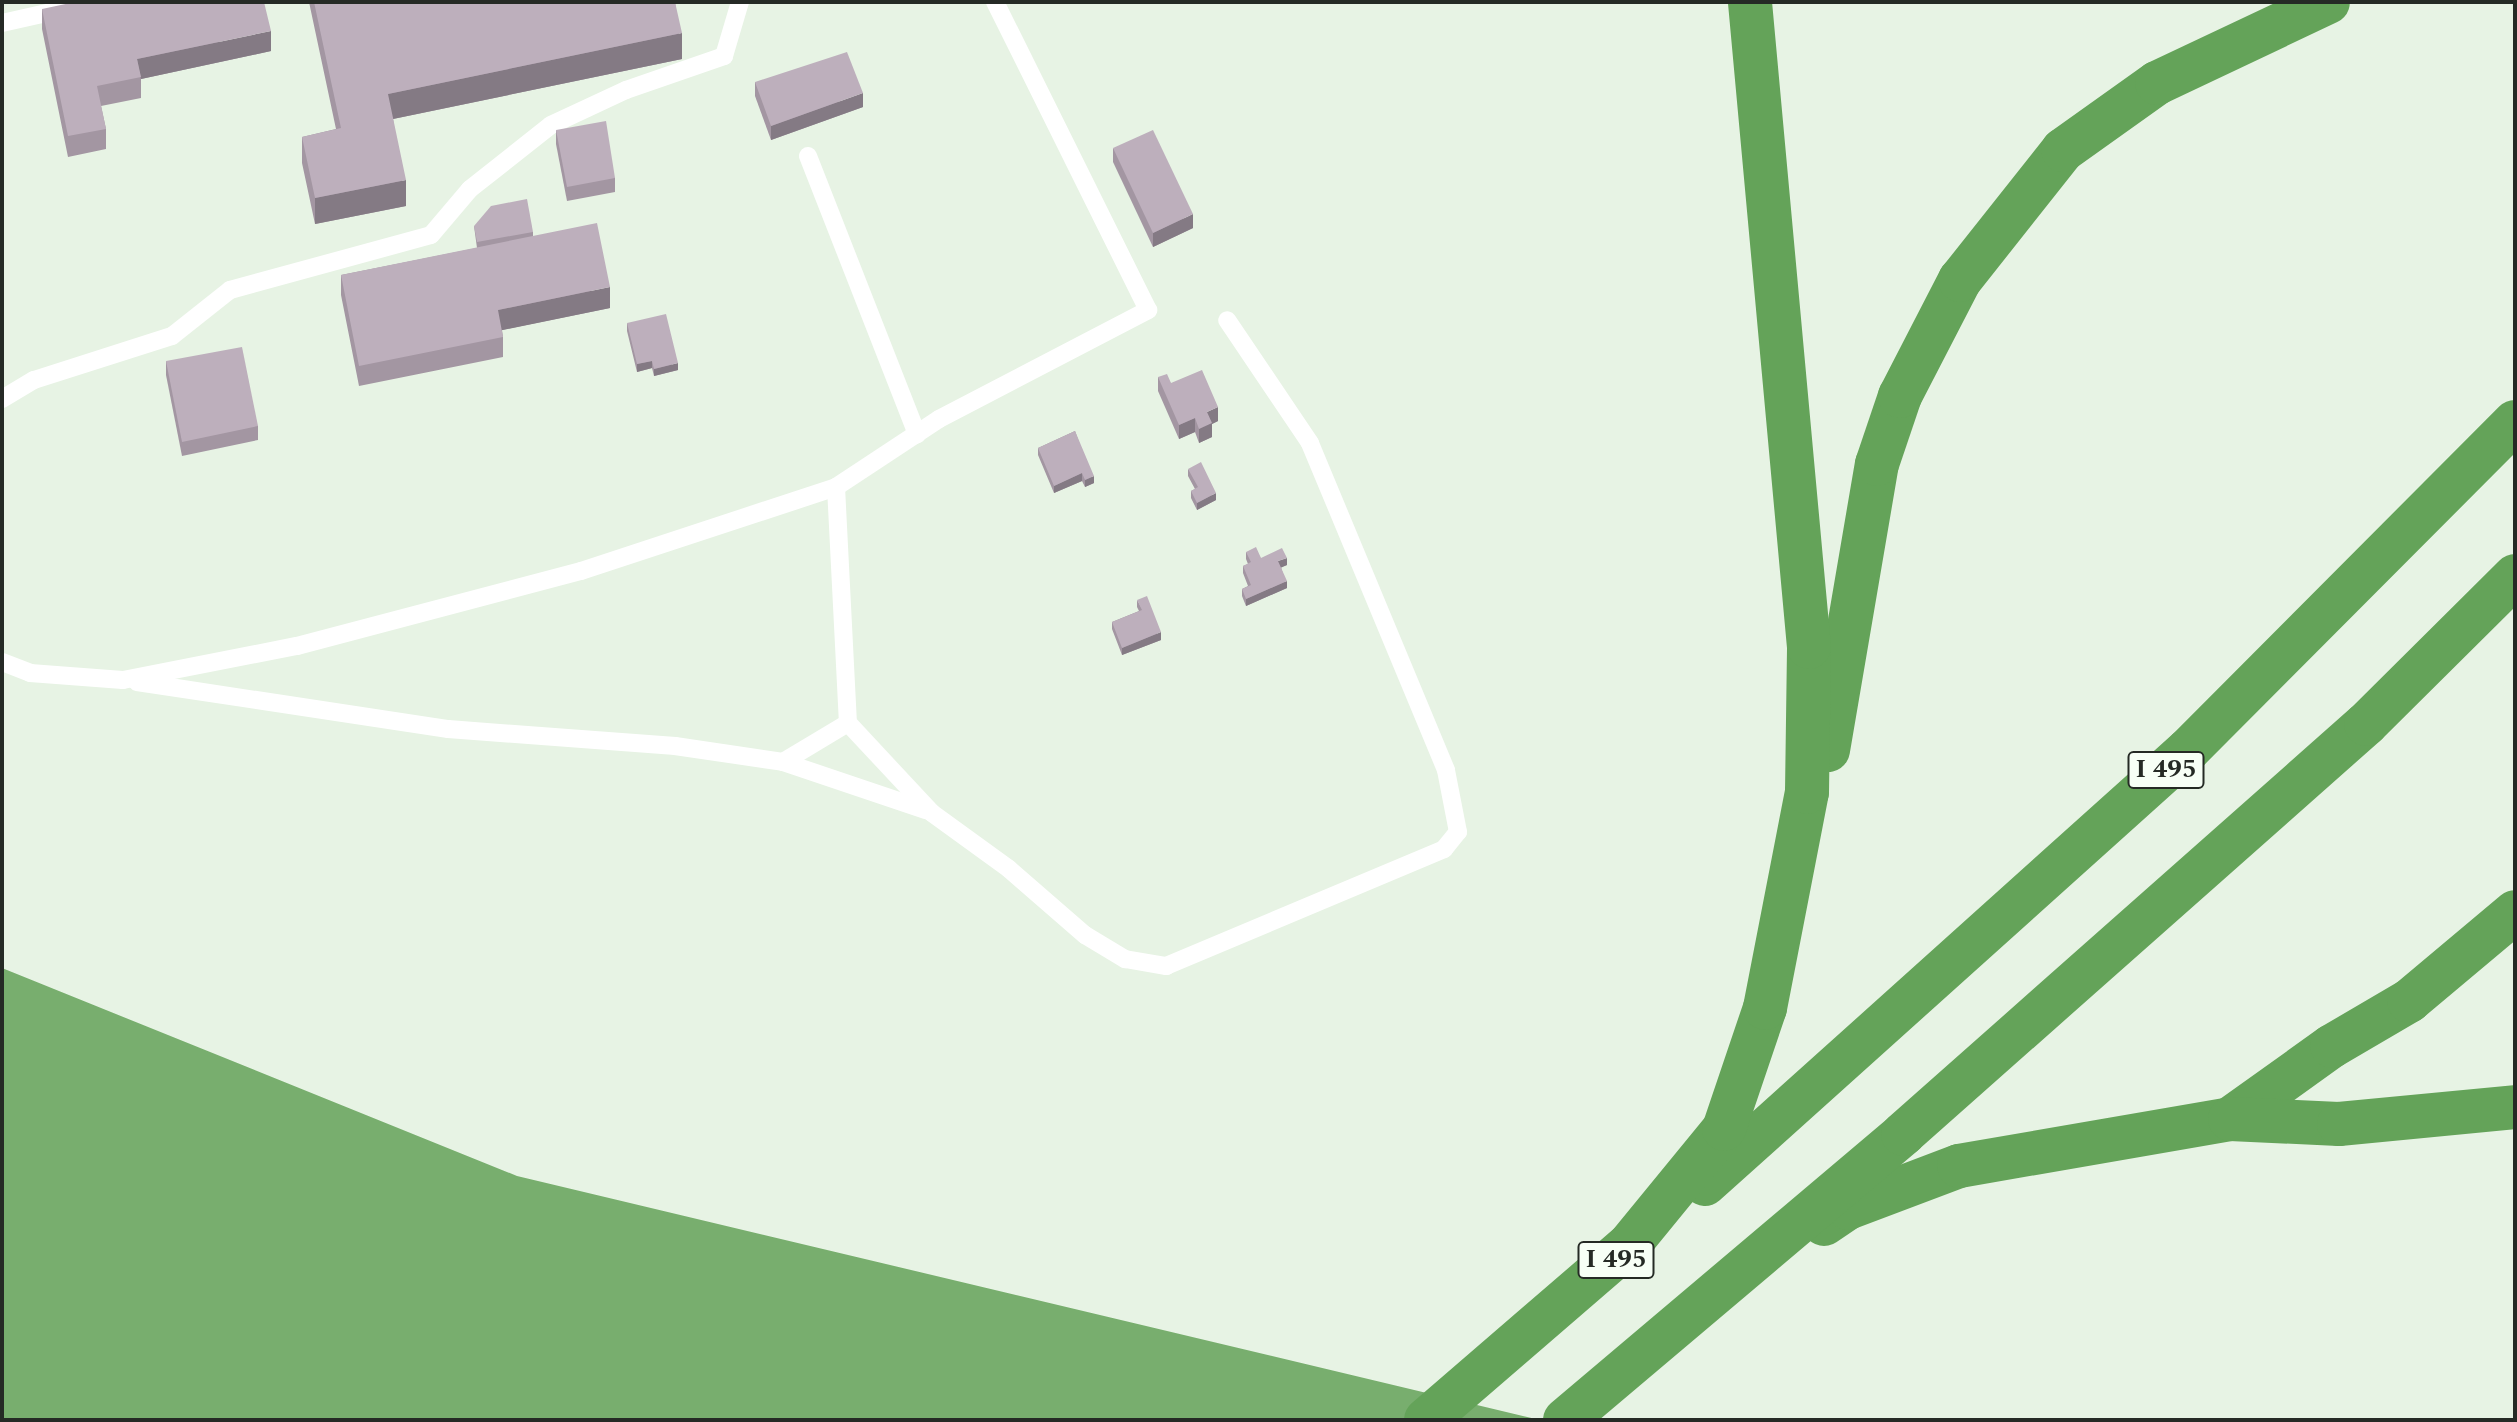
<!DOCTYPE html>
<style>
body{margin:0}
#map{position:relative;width:2517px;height:1422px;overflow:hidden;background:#e7f3e4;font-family:Spectral,serif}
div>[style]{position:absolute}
.water>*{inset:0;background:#78ae6e}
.lane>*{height:18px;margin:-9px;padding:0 9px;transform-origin:9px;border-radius:9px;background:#fff}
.highway>*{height:44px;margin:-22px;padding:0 22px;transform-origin:22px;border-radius:22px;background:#64a359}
.wall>*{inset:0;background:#a396a2}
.shaded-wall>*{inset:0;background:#847a84}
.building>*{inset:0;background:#bdafbc}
span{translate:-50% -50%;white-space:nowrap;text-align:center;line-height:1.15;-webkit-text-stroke:7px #f7fff6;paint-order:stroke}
.shield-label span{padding:2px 6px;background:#f7fff6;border:2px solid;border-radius:6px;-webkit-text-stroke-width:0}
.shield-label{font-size:26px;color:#252a25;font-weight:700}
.frame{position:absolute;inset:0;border:4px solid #252a25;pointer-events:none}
</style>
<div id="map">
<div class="water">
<div style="clip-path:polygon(2px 968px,517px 1176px,1540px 1420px,2px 1420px)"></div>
</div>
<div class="lane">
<div style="left:2px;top:23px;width:96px;rotate:-12.6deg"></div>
<div style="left:808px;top:156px;width:299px;rotate:68.6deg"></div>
<div style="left:2px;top:399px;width:37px;rotate:-31deg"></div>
<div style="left:34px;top:380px;width:145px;rotate:-17.7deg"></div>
<div style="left:172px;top:336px;width:74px;rotate:-38.4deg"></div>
<div style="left:230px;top:290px;width:208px;rotate:-15.3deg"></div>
<div style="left:431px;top:235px;width:60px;rotate:-49.7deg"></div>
<div style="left:470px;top:189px;width:103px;rotate:-38.3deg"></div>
<div style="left:551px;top:125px;width:83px;rotate:-25deg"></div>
<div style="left:626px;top:90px;width:104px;rotate:-19.1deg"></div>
<div style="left:724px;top:56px;width:56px;rotate:-73.5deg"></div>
<div style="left:836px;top:487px;width:236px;rotate:87.1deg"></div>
<div style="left:848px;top:723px;width:123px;rotate:47deg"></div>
<div style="left:932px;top:813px;width:95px;rotate:36deg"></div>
<div style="left:1009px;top:869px;width:101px;rotate:41deg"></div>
<div style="left:1085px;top:935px;width:47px;rotate:31deg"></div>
<div style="left:1125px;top:959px;width:42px;rotate:9.7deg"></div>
<div style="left:1166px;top:966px;width:302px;rotate:-22.8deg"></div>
<div style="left:1444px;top:849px;width:22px;rotate:-51deg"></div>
<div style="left:1458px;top:832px;width:63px;rotate:-101deg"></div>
<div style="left:1446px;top:770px;width:354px;rotate:-112.6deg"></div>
<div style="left:1310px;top:443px;width:148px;rotate:-124deg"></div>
<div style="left:2px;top:662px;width:30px;rotate:21deg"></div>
<div style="left:30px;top:673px;width:93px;rotate:4.3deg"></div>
<div style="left:123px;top:680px;width:177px;rotate:-11.1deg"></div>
<div style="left:297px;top:646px;width:294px;rotate:-14.8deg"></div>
<div style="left:581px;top:571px;width:268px;rotate:-18.2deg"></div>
<div style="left:836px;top:487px;width:123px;rotate:-33.4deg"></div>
<div style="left:939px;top:419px;width:236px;rotate:-27.5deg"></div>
<div style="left:1148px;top:310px;width:344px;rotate:-116.4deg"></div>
<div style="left:137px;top:682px;width:315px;rotate:8.6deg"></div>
<div style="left:448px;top:729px;width:228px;rotate:4.3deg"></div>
<div style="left:675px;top:746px;width:109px;rotate:8.4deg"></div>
<div style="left:783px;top:762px;width:151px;rotate:18.6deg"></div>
<div style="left:783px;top:762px;width:76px;rotate:-31deg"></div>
</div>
<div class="highway">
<div style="left:1828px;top:750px;width:290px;rotate:-80.3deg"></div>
<div style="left:1877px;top:464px;width:72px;rotate:-71.3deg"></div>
<div style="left:1900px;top:396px;width:131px;rotate:-62.7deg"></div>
<div style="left:1960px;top:280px;width:166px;rotate:-51.6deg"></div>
<div style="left:2063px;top:150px;width:115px;rotate:-35.5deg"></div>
<div style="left:2157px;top:83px;width:189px;rotate:-25.3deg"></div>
<div style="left:2230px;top:1119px;width:125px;rotate:-35.6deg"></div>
<div style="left:2332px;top:1046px;width:89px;rotate:-30.3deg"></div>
<div style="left:2409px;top:1001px;width:138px;rotate:-40deg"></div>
<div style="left:1705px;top:1184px;width:649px;rotate:-41.94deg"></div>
<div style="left:2188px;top:750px;width:463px;rotate:-45.1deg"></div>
<div style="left:1824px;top:1224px;width:29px;rotate:-34deg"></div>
<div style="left:1848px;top:1208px;width:119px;rotate:-20.7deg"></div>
<div style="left:1959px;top:1166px;width:275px;rotate:-9.8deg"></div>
<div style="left:2230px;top:1119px;width:109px;rotate:2.6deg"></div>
<div style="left:2339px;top:1124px;width:177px;rotate:-5.5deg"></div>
<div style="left:1426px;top:1420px;width:268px;rotate:-40.8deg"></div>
<div style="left:1629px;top:1245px;width:150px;rotate:-50.7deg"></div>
<div style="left:1724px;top:1129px;width:128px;rotate:-71.3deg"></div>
<div style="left:1765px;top:1008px;width:220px;rotate:-79deg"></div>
<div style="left:1807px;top:792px;width:145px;rotate:-89.2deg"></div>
<div style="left:1809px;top:647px;width:648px;rotate:-95.23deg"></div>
<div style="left:1565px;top:1420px;width:443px;rotate:-40.2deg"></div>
<div style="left:1903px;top:1134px;width:618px;rotate:-41.53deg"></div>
<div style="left:2366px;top:724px;width:210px;rotate:-44.8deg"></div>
</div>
<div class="wall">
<div style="clip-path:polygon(309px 2px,675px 2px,682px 59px,393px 119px,406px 206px,315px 224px,302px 163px,302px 137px,336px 129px)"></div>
<div style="clip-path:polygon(42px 9px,271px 51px,141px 79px,141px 98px,101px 106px,106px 129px,106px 149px,68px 157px,42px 29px)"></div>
<div style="clip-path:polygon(755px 82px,863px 107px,771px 140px,755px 96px)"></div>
<div style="clip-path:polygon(556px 130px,615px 178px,615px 192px,567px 201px,556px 144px)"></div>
<div style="clip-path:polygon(1113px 148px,1193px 228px,1153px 247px,1113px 162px)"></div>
<div style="clip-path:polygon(474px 226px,533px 232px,533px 236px,610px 308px,502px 330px,503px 337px,503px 357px,359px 386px,341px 295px,341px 275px,477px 248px)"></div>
<div style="clip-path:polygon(627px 323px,678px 370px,654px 376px,652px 368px,637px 372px,627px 331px)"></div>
<div style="clip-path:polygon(166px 361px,258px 426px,258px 440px,182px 456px,166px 375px)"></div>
<div style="clip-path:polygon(1158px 377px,1171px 383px,1218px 421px,1212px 424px,1212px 437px,1199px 443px,1195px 432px,1179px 439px,1158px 391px)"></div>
<div style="clip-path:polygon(1075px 431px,1094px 483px,1085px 487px,1082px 481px,1054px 493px,1038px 455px,1038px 448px)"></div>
<div style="clip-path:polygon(1188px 469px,1216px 500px,1197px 510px,1191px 498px,1191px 491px,1195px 489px,1188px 476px)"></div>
<div style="clip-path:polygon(1246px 552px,1261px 558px,1287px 565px,1281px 567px,1287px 588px,1246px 606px,1242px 596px,1242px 589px,1248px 586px,1243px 573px,1243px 566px,1248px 564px,1246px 559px)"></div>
<div style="clip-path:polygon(1137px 600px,1161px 640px,1122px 655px,1112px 629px,1112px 622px,1139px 611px,1137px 607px)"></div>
</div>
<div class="shaded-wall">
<div style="clip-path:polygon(271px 31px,271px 51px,141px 79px,137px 59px)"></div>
<div style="clip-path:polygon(682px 33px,682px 59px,388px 120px,388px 94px)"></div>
<div style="clip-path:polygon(863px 93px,863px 107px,771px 140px,771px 126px)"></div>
<div style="clip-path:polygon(406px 180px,406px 206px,315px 224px,315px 198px)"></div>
<div style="clip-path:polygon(1193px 214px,1193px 228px,1153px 247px,1153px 233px)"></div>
<div style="clip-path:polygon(610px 287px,610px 308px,498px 331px,498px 310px)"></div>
<div style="clip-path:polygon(652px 361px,652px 368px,637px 372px,637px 364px)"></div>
<div style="clip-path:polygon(678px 363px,678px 370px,654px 376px,654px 369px)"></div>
<div style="clip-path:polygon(1218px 407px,1218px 421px,1212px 424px,1212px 437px,1199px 443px,1199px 429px,1207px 412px)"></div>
<div style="clip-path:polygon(1195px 418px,1195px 432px,1179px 439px,1179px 425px)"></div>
<div style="clip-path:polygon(1082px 473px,1082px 481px,1054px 493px,1054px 486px)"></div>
<div style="clip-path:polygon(1094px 476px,1094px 483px,1085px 487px,1085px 480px)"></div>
<div style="clip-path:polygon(1216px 493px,1216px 500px,1197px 510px,1197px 503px)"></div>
<div style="clip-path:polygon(1287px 558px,1287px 565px,1278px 569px,1278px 561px)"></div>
<div style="clip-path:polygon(1287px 581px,1287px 588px,1246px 606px,1246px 599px)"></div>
<div style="clip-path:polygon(1161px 632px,1161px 640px,1122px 655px,1122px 648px)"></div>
</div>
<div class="building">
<div style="clip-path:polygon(75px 2px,264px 2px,271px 31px,137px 59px,141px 77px,97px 86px,106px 129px,68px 136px,42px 9px)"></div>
<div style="clip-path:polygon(314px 2px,675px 2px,682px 33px,388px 94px,406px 180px,315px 198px,302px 137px,341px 128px)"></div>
<div style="clip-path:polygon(847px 52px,863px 93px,771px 126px,755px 82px)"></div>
<div style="clip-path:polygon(606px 121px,615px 178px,567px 187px,556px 130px)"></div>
<div style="clip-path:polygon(1153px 130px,1193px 214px,1153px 233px,1113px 148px)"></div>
<div style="clip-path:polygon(527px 199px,533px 232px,477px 242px,474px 226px,491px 206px)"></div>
<div style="clip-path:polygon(597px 223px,610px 287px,498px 310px,503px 337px,359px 366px,341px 275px)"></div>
<div style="clip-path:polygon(666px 314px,678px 363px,654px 369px,652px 361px,637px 364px,627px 323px)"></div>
<div style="clip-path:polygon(242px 347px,258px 426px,182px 442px,166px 361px)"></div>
<div style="clip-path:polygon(1202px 370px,1218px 407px,1207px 412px,1212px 423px,1199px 429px,1195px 418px,1179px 425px,1158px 377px,1167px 374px,1171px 383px)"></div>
<div style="clip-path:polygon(1075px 431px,1094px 476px,1085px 480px,1082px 473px,1054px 486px,1038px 448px)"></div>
<div style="clip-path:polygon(1201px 462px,1216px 493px,1197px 503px,1191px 491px,1198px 487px,1188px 469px)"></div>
<div style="clip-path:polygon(1256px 547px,1261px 558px,1282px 548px,1287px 558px,1278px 561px,1287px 581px,1246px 599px,1242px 589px,1251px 585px,1243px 566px,1251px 562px,1246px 552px)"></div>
<div style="clip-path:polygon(1147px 596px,1161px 632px,1122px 648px,1112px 622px,1142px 610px,1137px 600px)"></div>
</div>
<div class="shield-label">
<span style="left:2166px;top:770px">I 495</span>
<span style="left:1616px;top:1260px">I 495</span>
</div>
<div class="frame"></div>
</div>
